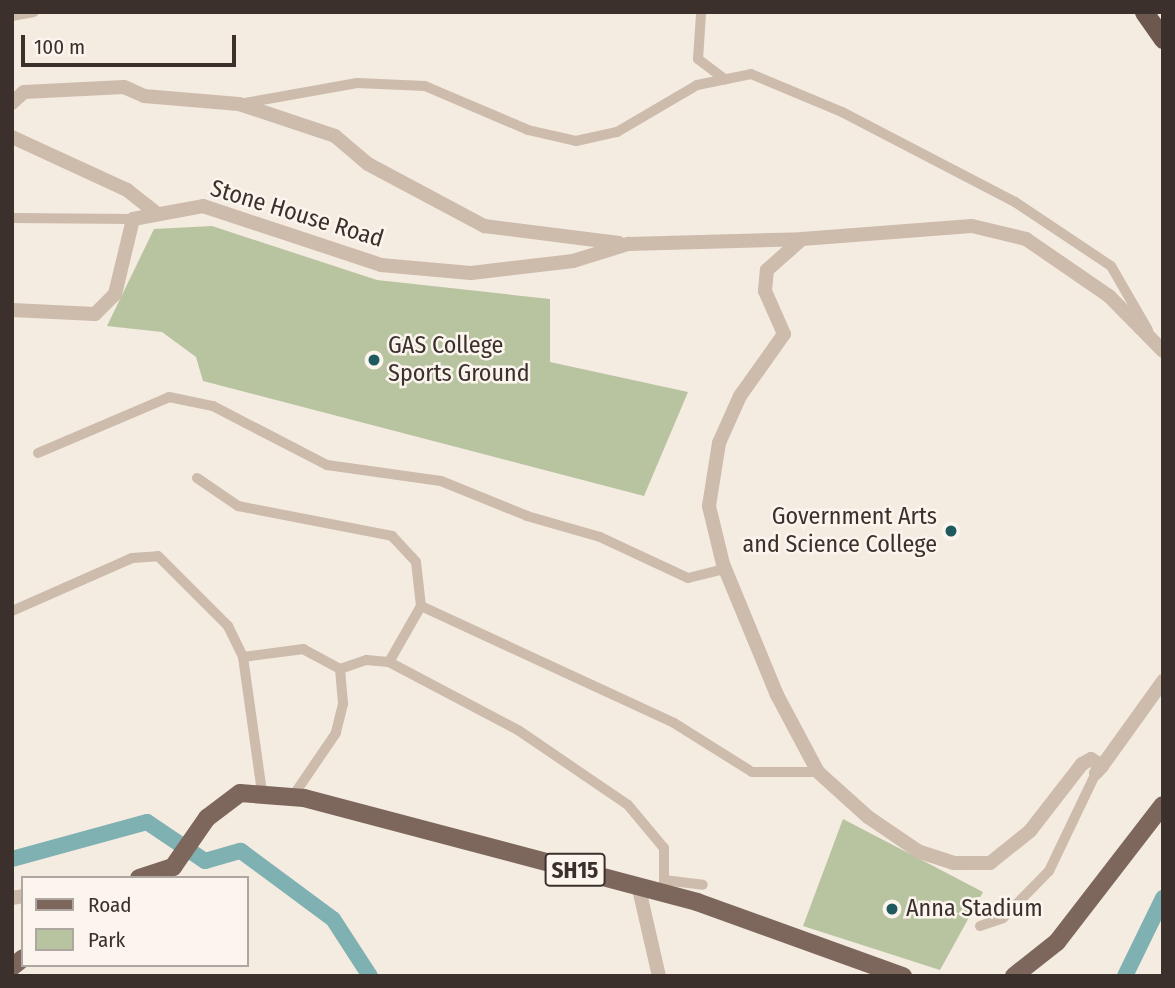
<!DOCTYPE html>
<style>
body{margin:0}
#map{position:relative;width:1175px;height:988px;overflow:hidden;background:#f4ebe1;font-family:"Fira Sans Condensed",sans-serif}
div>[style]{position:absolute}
.green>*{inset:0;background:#b8c4a0}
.canal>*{height:16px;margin:-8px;padding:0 8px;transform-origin:8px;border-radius:8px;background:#7fb0b2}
.minor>*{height:10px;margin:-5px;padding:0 5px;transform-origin:5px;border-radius:5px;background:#cdbbac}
.tertiary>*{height:14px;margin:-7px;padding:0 7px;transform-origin:7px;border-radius:7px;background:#cdbbac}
.primary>*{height:18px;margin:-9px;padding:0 9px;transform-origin:9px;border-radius:9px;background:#7d675c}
.trunk>*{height:19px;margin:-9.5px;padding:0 9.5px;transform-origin:9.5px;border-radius:9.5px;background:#6c584f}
.dots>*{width:19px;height:19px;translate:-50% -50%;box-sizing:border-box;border:4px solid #fbf5ee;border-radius:50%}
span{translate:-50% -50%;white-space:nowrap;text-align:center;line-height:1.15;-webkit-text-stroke:5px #fbf5ee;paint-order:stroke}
.shield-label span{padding:2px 5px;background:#fbf5ee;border:2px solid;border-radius:5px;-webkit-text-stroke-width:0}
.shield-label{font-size:23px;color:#3b302b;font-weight:700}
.street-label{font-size:24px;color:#3b302b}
.poi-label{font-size:24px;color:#3b302b}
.left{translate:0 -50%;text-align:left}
.right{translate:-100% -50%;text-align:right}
.frame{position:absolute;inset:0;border:14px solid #3b302b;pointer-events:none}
.legend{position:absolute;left:21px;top:876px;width:228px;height:91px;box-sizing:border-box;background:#fbf5ee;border:2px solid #aea6a0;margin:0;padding:9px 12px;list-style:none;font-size:21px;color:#3b302b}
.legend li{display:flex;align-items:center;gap:14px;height:35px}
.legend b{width:35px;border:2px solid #aea6a0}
.scale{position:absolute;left:21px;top:35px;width:215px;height:32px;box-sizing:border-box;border:4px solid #3b302b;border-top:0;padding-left:9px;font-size:21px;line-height:24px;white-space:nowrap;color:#3b302b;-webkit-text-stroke:5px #fbf5ee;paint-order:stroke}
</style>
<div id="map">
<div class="green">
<div style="clip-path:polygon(212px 226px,377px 280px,550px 299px,550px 362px,688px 392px,644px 496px,203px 381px,196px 357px,162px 332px,107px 326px,154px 229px)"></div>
<div style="clip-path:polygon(843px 819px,983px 892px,940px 970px,803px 926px)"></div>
</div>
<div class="canal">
<div style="left:12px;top:859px;width:140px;rotate:-15.3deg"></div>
<div style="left:147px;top:822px;width:70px;rotate:33.9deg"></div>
<div style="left:205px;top:861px;width:37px;rotate:-16deg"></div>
<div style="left:241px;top:851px;width:114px;rotate:36.5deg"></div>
<div style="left:333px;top:919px;width:68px;rotate:57deg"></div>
<div style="left:1125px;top:976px;width:87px;rotate:-64deg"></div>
</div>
<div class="minor">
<div style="left:701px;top:14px;width:45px;rotate:93.8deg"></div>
<div style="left:698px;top:59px;width:34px;rotate:37deg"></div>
<div style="left:12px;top:16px;width:22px;rotate:-10deg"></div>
<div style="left:239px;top:104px;width:120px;rotate:-10.1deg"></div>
<div style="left:357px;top:83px;width:68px;rotate:2.5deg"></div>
<div style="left:425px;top:86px;width:112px;rotate:23.1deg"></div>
<div style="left:528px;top:130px;width:49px;rotate:12.9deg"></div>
<div style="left:576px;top:141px;width:42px;rotate:-12.4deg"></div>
<div style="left:617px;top:132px;width:93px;rotate:-30.4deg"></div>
<div style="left:697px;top:85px;width:55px;rotate:-11.5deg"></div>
<div style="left:751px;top:74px;width:99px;rotate:22.7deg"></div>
<div style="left:842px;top:112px;width:195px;rotate:27.5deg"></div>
<div style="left:1015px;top:202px;width:115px;rotate:33.7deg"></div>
<div style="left:1111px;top:266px;width:74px;rotate:60deg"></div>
<div style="left:12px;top:218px;width:121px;rotate:0.5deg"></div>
<div style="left:38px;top:453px;width:142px;rotate:-23.1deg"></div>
<div style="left:169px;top:397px;width:45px;rotate:11.6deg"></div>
<div style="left:213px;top:406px;width:128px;rotate:27.4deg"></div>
<div style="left:327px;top:465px;width:115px;rotate:8deg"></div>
<div style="left:441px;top:481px;width:93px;rotate:22.1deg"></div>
<div style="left:527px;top:516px;width:76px;rotate:16deg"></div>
<div style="left:600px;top:537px;width:97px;rotate:25deg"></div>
<div style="left:688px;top:578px;width:38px;rotate:-14deg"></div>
<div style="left:197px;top:478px;width:50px;rotate:34.3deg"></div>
<div style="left:238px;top:506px;width:157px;rotate:11deg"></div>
<div style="left:392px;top:536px;width:35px;rotate:47deg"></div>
<div style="left:416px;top:562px;width:44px;rotate:83.5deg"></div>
<div style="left:421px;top:606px;width:279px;rotate:24.8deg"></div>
<div style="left:674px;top:723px;width:92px;rotate:32.1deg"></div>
<div style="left:752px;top:772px;width:66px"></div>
<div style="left:12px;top:611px;width:131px;rotate:-23.8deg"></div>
<div style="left:132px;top:558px;width:26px;rotate:-4deg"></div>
<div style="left:158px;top:556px;width:99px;rotate:45deg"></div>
<div style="left:228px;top:626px;width:34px;rotate:64deg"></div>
<div style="left:243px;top:657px;width:137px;rotate:82deg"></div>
<div style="left:243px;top:657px;width:61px;rotate:-7.6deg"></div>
<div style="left:303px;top:649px;width:42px;rotate:28.4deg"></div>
<div style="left:340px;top:669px;width:35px;rotate:85deg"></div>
<div style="left:343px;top:704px;width:30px;rotate:104deg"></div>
<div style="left:336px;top:733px;width:76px;rotate:124.3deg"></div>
<div style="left:389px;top:662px;width:64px;rotate:-60.3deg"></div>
<div style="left:340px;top:669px;width:28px;rotate:-19deg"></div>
<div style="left:366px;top:660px;width:23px;rotate:5deg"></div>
<div style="left:389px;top:662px;width:146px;rotate:27.8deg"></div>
<div style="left:518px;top:730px;width:133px;rotate:34.3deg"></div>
<div style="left:628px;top:805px;width:56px;rotate:50.1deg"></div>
<div style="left:664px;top:848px;width:47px;rotate:90deg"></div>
<div style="left:664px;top:880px;width:39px;rotate:7deg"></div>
<div style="left:980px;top:926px;width:24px;rotate:-19deg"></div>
<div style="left:1003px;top:918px;width:66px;rotate:-45.6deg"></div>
<div style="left:1049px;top:871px;width:109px;rotate:-64.4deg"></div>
</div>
<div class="tertiary">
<div style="left:12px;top:103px;width:16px;rotate:-43deg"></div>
<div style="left:24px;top:92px;width:100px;rotate:-2.9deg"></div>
<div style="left:124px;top:87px;width:22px;rotate:24deg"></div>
<div style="left:144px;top:96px;width:95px;rotate:4.8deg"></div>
<div style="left:239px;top:104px;width:101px;rotate:18.4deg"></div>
<div style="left:335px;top:136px;width:43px;rotate:40.3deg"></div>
<div style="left:368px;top:164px;width:132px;rotate:28.1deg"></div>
<div style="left:484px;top:226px;width:136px;rotate:7.2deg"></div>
<div style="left:12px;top:137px;width:127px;rotate:24.7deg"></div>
<div style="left:127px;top:190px;width:34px;rotate:38deg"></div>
<div style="left:12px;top:310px;width:83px;rotate:2.8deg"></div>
<div style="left:95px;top:314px;width:28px;rotate:-45deg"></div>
<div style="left:115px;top:294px;width:77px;rotate:-76.5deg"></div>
<div style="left:133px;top:219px;width:71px;rotate:-10.5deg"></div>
<div style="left:203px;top:206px;width:188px;rotate:18.3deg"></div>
<div style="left:381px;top:265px;width:90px;rotate:5.1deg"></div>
<div style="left:471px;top:273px;width:103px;rotate:-6.7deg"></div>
<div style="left:573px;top:261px;width:58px;rotate:-17.2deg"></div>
<div style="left:628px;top:244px;width:174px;rotate:-1.6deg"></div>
<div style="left:1102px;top:766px;width:105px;rotate:-54.3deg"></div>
<div style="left:1096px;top:773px;width:9px;rotate:-49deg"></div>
<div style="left:1102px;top:766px;width:13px;rotate:-148deg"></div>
<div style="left:1091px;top:759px;width:10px;rotate:151deg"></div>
<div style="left:1082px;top:764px;width:85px;rotate:127.8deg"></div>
<div style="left:1030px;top:831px;width:51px;rotate:141.3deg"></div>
<div style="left:990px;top:863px;width:36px;rotate:180deg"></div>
<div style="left:954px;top:863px;width:38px;rotate:-162deg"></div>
<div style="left:918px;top:851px;width:60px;rotate:-145.8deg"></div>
<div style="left:868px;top:817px;width:67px;rotate:-138deg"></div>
<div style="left:818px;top:772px;width:87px;rotate:-118deg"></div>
<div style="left:777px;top:695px;width:142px;rotate:-112.4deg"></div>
<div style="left:723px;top:564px;width:60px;rotate:-103.6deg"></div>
<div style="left:709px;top:506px;width:64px;rotate:-81deg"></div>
<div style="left:719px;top:443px;width:51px;rotate:-65.9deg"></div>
<div style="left:740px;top:396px;width:76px;rotate:-54.6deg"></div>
<div style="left:784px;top:334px;width:47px;rotate:-113.8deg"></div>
<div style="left:765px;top:291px;width:21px;rotate:-85deg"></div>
<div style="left:767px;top:270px;width:47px;rotate:-41.5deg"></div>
<div style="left:802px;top:239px;width:170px;rotate:-4.4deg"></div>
<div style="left:972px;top:226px;width:56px;rotate:13.5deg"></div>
<div style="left:1026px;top:239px;width:101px;rotate:34.5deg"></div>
<div style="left:1109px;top:296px;width:77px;rotate:45.5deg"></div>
<div style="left:639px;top:889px;width:89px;rotate:77.1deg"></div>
<div style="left:12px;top:898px;width:11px;rotate:-10deg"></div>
</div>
<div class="primary">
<div style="left:139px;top:878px;width:36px;rotate:-18deg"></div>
<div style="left:173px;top:867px;width:60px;rotate:-55.2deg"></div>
<div style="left:207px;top:818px;width:41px;rotate:-37.1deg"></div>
<div style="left:240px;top:793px;width:64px;rotate:4.5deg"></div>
<div style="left:304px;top:798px;width:407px;rotate:14.8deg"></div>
<div style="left:697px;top:902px;width:219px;rotate:19.8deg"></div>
<div style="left:12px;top:967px;width:14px;rotate:-39deg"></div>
<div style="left:1014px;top:976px;width:55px;rotate:-38.3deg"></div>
<div style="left:1057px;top:942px;width:173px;rotate:-52.3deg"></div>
</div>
<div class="trunk">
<div style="left:1144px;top:12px;width:33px;rotate:55deg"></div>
</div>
<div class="dots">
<div style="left:374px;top:360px;background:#1f5a5e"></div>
<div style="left:951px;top:531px;background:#1f5a5e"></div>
<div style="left:892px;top:909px;background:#1f5a5e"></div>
</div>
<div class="shield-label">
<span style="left:575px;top:870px">SH15</span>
</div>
<div class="street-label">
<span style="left:297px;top:214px;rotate:17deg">Stone House Road</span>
</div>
<div class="poi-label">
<span class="left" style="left:388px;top:360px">GAS College<br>Sports Ground</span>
<span class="right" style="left:937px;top:531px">Government Arts<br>and Science College</span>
<span class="left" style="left:906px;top:909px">Anna Stadium</span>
</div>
<div class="frame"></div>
<ul class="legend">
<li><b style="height:9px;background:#7d675c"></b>Road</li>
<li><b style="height:19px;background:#b8c4a0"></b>Park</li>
</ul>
<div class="scale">100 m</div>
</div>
